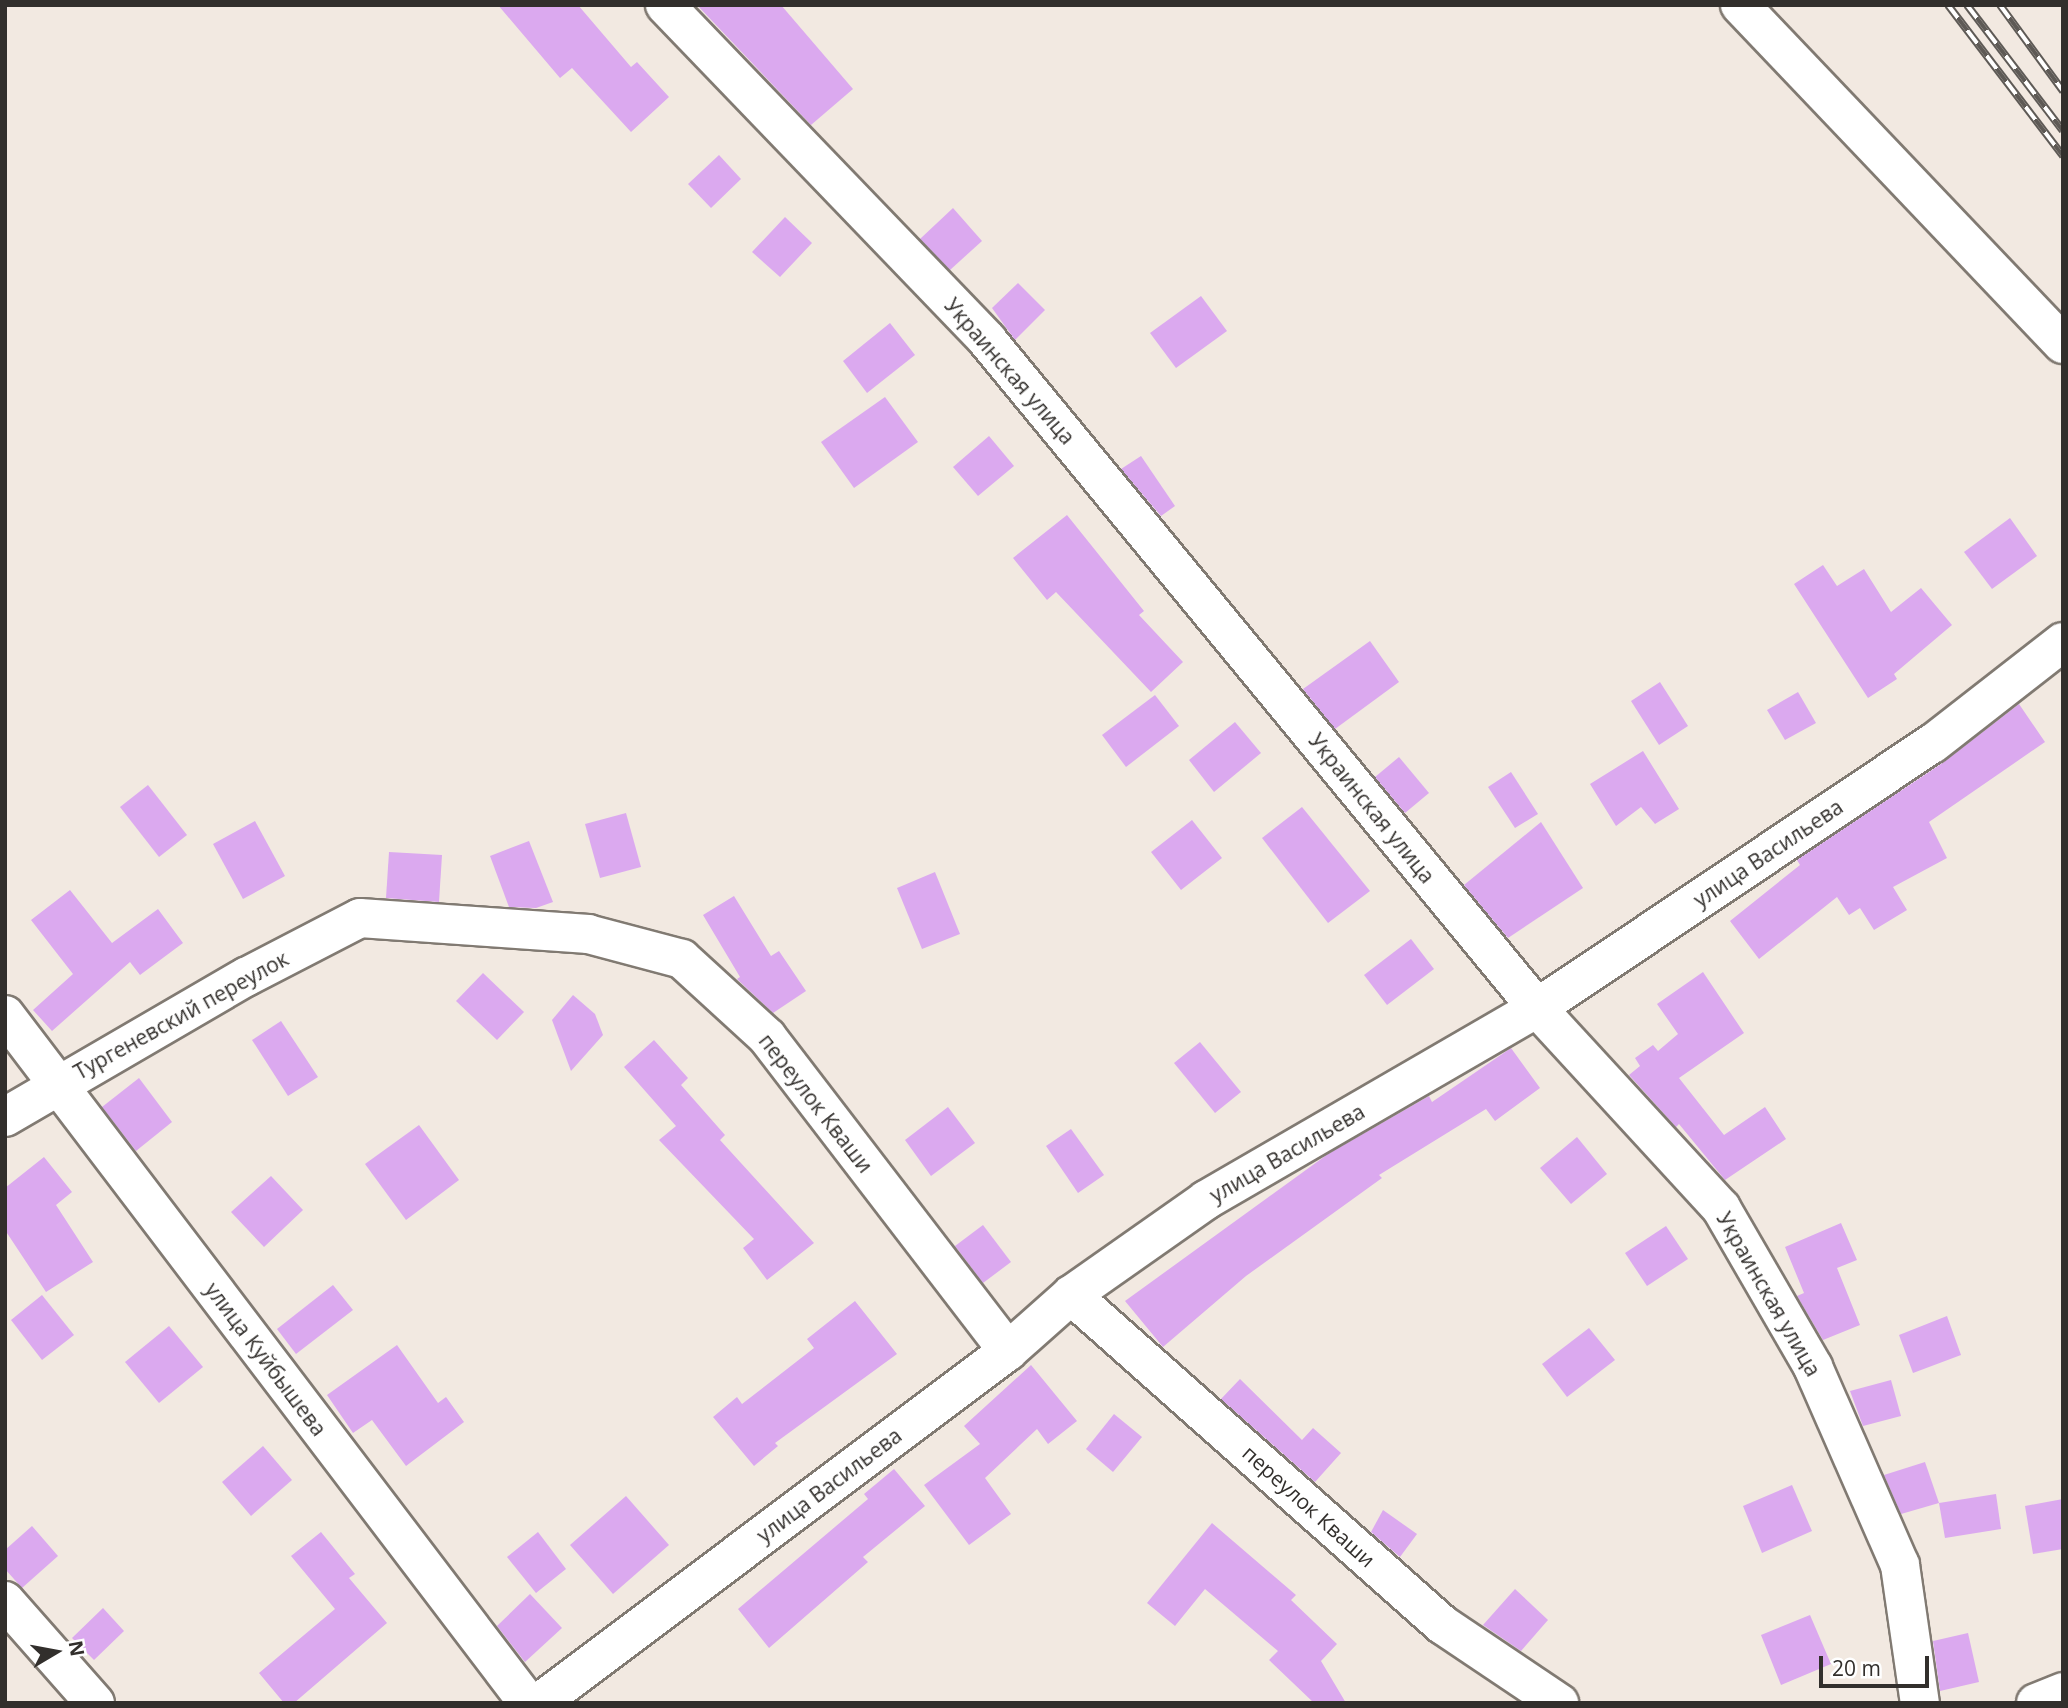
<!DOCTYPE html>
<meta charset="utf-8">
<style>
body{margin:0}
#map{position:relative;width:2068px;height:1708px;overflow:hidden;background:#f2e9e1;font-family:"Open Sans",sans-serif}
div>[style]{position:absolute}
.building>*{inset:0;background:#dba9ef}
.roads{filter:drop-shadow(2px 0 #817a72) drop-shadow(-2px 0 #817a72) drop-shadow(0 2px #817a72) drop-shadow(0 -2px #817a72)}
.minor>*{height:38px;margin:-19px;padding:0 19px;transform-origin:19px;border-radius:19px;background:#fff}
.rail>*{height:8px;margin-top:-4px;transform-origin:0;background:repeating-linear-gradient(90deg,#fff 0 16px,#5e5a56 0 32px);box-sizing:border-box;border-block:2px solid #5e5a56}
span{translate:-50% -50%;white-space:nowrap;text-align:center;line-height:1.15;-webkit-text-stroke:5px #fff;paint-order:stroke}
.street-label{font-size:21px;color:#322f2c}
.frame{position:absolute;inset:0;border:7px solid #322f2c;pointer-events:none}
.north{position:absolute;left:21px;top:1617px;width:70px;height:70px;-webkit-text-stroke:5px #fff;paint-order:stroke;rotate:80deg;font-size:19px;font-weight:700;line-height:28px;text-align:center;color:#322f2c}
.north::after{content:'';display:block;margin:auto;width:24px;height:32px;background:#322f2c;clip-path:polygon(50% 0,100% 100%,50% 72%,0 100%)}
.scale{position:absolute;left:1819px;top:1656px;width:110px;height:32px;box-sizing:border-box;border:4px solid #322f2c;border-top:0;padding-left:9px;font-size:21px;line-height:24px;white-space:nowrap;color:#322f2c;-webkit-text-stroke:5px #fff;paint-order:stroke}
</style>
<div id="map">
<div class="building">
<div style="clip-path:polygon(498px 5px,578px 5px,631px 67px,637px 62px,669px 97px,631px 132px,572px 68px,560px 78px)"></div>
<div style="clip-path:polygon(697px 5px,781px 5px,853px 89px,811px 125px)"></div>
<div style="clip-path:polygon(719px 155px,741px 179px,711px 208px,688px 184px)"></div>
<div style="clip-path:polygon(953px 208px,982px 241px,950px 270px,920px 239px)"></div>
<div style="clip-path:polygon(785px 217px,812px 243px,780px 277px,752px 252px)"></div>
<div style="clip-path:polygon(1018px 283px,1045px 310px,1015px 340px,992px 308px)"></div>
<div style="clip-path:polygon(1201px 296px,1227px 331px,1176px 368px,1150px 333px)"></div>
<div style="clip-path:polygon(890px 323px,915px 355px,867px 393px,843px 361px)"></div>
<div style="clip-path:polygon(885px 397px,918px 442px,854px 488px,821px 442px)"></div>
<div style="clip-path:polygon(989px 436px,1014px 466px,978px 496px,953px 467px)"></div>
<div style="clip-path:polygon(1141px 456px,1175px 506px,1161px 516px,1121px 469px)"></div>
<div style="clip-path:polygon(1067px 515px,1144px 611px,1139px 615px,1183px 662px,1151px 692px,1056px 592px,1047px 600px,1013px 558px)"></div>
<div style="clip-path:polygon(2010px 518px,2037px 556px,1992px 589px,1964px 552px)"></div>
<div style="clip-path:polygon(1823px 565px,1837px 586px,1864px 569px,1891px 612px,1921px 588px,1952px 625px,1894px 674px,1897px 679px,1868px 698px,1794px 584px)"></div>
<div style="clip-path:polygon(1370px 641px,1399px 682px,1335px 729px,1303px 689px)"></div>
<div style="clip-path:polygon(1660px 682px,1688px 726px,1659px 745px,1631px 701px)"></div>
<div style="clip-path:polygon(1798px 692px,1816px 723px,1785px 740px,1767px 710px)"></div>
<div style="clip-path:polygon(1155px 695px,1179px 726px,1126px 767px,1102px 735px)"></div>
<div style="clip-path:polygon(2019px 704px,2045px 742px,1929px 822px,1947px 858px,1893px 887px,1907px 910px,1874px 930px,1860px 908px,1849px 915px,1837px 897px,1759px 959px,1730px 921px,1800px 865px,1797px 860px,1944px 762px)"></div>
<div style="clip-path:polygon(1235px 722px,1261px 753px,1214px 792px,1189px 760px)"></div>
<div style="clip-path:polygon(1643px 751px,1679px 809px,1655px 824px,1641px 807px,1616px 826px,1590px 784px)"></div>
<div style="clip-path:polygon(1399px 757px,1429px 793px,1405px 813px,1375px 777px)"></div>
<div style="clip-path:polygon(1511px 772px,1538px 814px,1515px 828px,1488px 787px)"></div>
<div style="clip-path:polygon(148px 785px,187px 835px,159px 857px,120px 807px)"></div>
<div style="clip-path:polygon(1302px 807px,1370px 891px,1328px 923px,1262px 838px)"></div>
<div style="clip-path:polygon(626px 813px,641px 867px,600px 878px,585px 824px)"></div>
<div style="clip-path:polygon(1192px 820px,1222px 858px,1181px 890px,1151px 852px)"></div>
<div style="clip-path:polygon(255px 821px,285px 876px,243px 899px,213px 844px)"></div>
<div style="clip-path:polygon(1541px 822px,1583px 888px,1508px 938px,1464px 885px)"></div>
<div style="clip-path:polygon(529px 841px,553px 902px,536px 908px,509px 907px,490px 856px)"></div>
<div style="clip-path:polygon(389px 852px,442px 855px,439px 902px,386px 898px)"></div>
<div style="clip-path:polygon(935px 872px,960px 934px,922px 949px,897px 888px)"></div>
<div style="clip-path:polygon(70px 890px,112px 943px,158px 909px,183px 943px,140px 975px,130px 962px,52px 1031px,33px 1010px,73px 974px,31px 920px)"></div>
<div style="clip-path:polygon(734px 896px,771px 956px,779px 951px,806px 991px,773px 1013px,737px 979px,740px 977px,703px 915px)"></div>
<div style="clip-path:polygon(1411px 939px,1434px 969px,1387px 1005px,1364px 975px)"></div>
<div style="clip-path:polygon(1703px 972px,1744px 1033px,1679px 1078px,1724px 1135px,1765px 1107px,1786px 1139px,1725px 1180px,1679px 1124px,1676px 1127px,1629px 1075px,1640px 1066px,1635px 1058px,1653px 1045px,1658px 1051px,1678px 1034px,1657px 1004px)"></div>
<div style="clip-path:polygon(483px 973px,524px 1012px,497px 1040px,456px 1001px)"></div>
<div style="clip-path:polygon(573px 995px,595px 1014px,603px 1035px,571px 1071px,552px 1020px)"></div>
<div style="clip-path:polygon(281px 1021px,318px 1077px,288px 1096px,252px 1040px)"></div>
<div style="clip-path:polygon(654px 1040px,688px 1078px,681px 1085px,725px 1135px,720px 1140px,814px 1243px,767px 1280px,743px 1248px,754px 1239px,659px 1140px,676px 1126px,624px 1067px)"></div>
<div style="clip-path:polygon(1200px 1042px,1241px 1092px,1215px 1113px,1174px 1063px)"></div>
<div style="clip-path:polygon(1511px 1048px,1540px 1088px,1495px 1121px,1486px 1109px,1379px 1175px,1382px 1178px,1246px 1276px,1163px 1347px,1125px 1301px,1328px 1154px,1429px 1096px,1432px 1102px)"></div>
<div style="clip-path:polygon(139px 1078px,172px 1122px,136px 1151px,102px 1107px)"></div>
<div style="clip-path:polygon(948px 1107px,975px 1143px,931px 1176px,905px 1140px)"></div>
<div style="clip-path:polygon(419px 1125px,459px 1180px,406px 1220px,365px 1164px)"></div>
<div style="clip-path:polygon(1071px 1129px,1104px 1175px,1078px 1193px,1046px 1146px)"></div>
<div style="clip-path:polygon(1577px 1137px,1607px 1174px,1571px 1204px,1540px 1168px)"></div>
<div style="clip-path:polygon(44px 1157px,72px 1192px,56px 1205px,93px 1262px,46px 1292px,5px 1230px,5px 1188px)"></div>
<div style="clip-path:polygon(271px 1176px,303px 1210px,264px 1247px,231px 1212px)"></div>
<div style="clip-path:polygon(1841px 1223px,1857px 1260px,1837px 1268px,1860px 1325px,1823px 1340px,1797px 1296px,1804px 1293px,1785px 1247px)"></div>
<div style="clip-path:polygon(983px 1225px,1011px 1262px,983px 1283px,955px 1246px)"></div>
<div style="clip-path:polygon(1666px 1226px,1688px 1259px,1647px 1286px,1625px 1253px)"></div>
<div style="clip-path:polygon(333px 1285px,353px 1310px,296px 1354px,277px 1329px)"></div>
<div style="clip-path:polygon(42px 1295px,74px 1335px,42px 1360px,11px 1320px)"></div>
<div style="clip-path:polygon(855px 1301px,897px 1354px,775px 1443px,778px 1446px,754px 1466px,713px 1417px,737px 1397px,742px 1404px,814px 1348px,807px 1339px)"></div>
<div style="clip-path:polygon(1947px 1316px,1961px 1355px,1913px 1373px,1899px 1335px)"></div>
<div style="clip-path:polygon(169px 1326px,203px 1367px,159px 1403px,125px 1362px)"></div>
<div style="clip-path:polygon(1589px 1328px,1615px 1360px,1567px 1397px,1542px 1364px)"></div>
<div style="clip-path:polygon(397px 1345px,438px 1403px,446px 1397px,464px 1422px,406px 1466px,372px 1420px,353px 1433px,327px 1395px)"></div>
<div style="clip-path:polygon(1031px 1365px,1077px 1421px,1048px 1444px,1037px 1429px,985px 1478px,1011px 1514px,969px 1545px,924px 1485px,980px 1444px,964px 1426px)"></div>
<div style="clip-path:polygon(1240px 1379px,1302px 1440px,1313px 1428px,1341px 1453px,1315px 1482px,1221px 1399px)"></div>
<div style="clip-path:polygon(1891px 1380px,1901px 1416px,1863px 1426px,1850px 1391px)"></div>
<div style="clip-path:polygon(1114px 1414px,1142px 1437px,1113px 1472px,1086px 1449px)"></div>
<div style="clip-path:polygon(263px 1446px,292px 1480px,251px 1516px,222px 1482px)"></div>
<div style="clip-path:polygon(1925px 1462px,1939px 1503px,1901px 1514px,1884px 1475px)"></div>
<div style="clip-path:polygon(894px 1469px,925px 1506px,863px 1557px,868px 1562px,769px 1648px,738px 1609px,868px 1499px,864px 1494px)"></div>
<div style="clip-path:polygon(1792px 1485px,1812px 1531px,1762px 1553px,1743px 1506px)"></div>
<div style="clip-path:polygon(1996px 1494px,2001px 1529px,1945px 1538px,1939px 1503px)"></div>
<div style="clip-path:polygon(626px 1496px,669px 1545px,613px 1594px,570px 1545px)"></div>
<div style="clip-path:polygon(2063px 1499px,2063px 1549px,2033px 1554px,2025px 1506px)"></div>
<div style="clip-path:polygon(1383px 1510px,1417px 1534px,1400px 1557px,1371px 1532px)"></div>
<div style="clip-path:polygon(1212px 1523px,1296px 1595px,1291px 1600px,1337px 1644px,1321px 1661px,1346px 1703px,1314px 1703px,1269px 1660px,1278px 1651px,1205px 1589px,1175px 1626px,1147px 1603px)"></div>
<div style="clip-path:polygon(32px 1526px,58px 1556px,22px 1588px,5px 1569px,5px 1550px)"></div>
<div style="clip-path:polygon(321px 1532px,355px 1574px,349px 1578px,387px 1623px,294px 1703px,284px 1703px,259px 1673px,335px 1609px,291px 1556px)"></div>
<div style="clip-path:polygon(538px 1532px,566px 1569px,536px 1593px,507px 1557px)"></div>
<div style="clip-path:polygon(1515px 1589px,1548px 1620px,1521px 1651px,1483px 1625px)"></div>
<div style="clip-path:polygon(530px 1594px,562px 1628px,525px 1662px,497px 1626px)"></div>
<div style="clip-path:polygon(103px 1608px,124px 1631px,94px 1660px,72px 1638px)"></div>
<div style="clip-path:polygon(1810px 1615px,1831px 1664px,1781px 1685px,1761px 1635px)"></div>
<div style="clip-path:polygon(1968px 1633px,1979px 1682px,1940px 1691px,1933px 1641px)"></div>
</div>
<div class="roads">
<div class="minor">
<div style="left:665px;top:5px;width:465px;rotate:46.1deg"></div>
<div style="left:987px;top:340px;width:865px;rotate:50.53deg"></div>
<div style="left:1537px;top:1008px;width:272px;rotate:47.4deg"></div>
<div style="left:1721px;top:1208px;width:184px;rotate:59.9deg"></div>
<div style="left:1813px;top:1367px;width:216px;rotate:66.3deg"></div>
<div style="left:1900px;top:1565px;width:139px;rotate:81.8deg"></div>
<div style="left:1740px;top:5px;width:468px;rotate:46.4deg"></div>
<div style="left:5px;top:1015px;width:864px;rotate:52.76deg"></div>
<div style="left:5px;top:1117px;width:279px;rotate:-30.2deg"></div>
<div style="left:246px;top:977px;width:128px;rotate:-27.4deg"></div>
<div style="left:360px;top:918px;width:229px;rotate:4deg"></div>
<div style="left:588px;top:934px;width:97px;rotate:14.9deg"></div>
<div style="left:682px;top:959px;width:115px;rotate:42.5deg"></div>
<div style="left:767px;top:1037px;width:396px;rotate:52.5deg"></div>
<div style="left:1071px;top:1295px;width:497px;rotate:41.6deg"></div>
<div style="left:1443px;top:1625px;width:140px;rotate:33.9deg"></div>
<div style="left:5px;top:1601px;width:136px;rotate:48.6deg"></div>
<div style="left:539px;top:1703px;width:586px;rotate:-36.89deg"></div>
<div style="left:1008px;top:1351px;width:84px;rotate:-41.6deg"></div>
<div style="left:1071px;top:1295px;width:165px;rotate:-35.1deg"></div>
<div style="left:1206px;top:1200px;width:383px;rotate:-30.1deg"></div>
<div style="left:1537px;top:1008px;width:475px;rotate:-33.8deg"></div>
<div style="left:1932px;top:744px;width:166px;rotate:-37.9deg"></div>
<div style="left:2036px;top:1703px;width:29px;rotate:-22deg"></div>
</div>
</div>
<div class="rail">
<div style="left:1948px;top:5px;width:190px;rotate:52.7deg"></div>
<div style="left:1967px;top:5px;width:158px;rotate:52.7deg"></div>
<div style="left:2000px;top:5px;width:107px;rotate:53.8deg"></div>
</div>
<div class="street-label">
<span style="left:1010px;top:371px;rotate:49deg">Украинская улица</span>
<span style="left:1372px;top:808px;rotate:51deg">Украинская улица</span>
<span style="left:1768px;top:853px;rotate:-34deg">улица Васильева</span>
<span style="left:181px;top:1015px;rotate:-29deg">Тургеневский переулок</span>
<span style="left:816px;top:1103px;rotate:52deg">переулок Кваши</span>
<span style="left:1287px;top:1153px;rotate:-30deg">улица Васильева</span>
<span style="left:1769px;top:1294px;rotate:60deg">Украинская улица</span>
<span style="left:266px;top:1359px;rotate:53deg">улица Куйбышева</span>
<span style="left:829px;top:1485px;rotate:-37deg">улица Васильева</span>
<span style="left:1309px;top:1506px;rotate:42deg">переулок Кваши</span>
</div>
<div class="frame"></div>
<div class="north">N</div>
<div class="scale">20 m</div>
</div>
